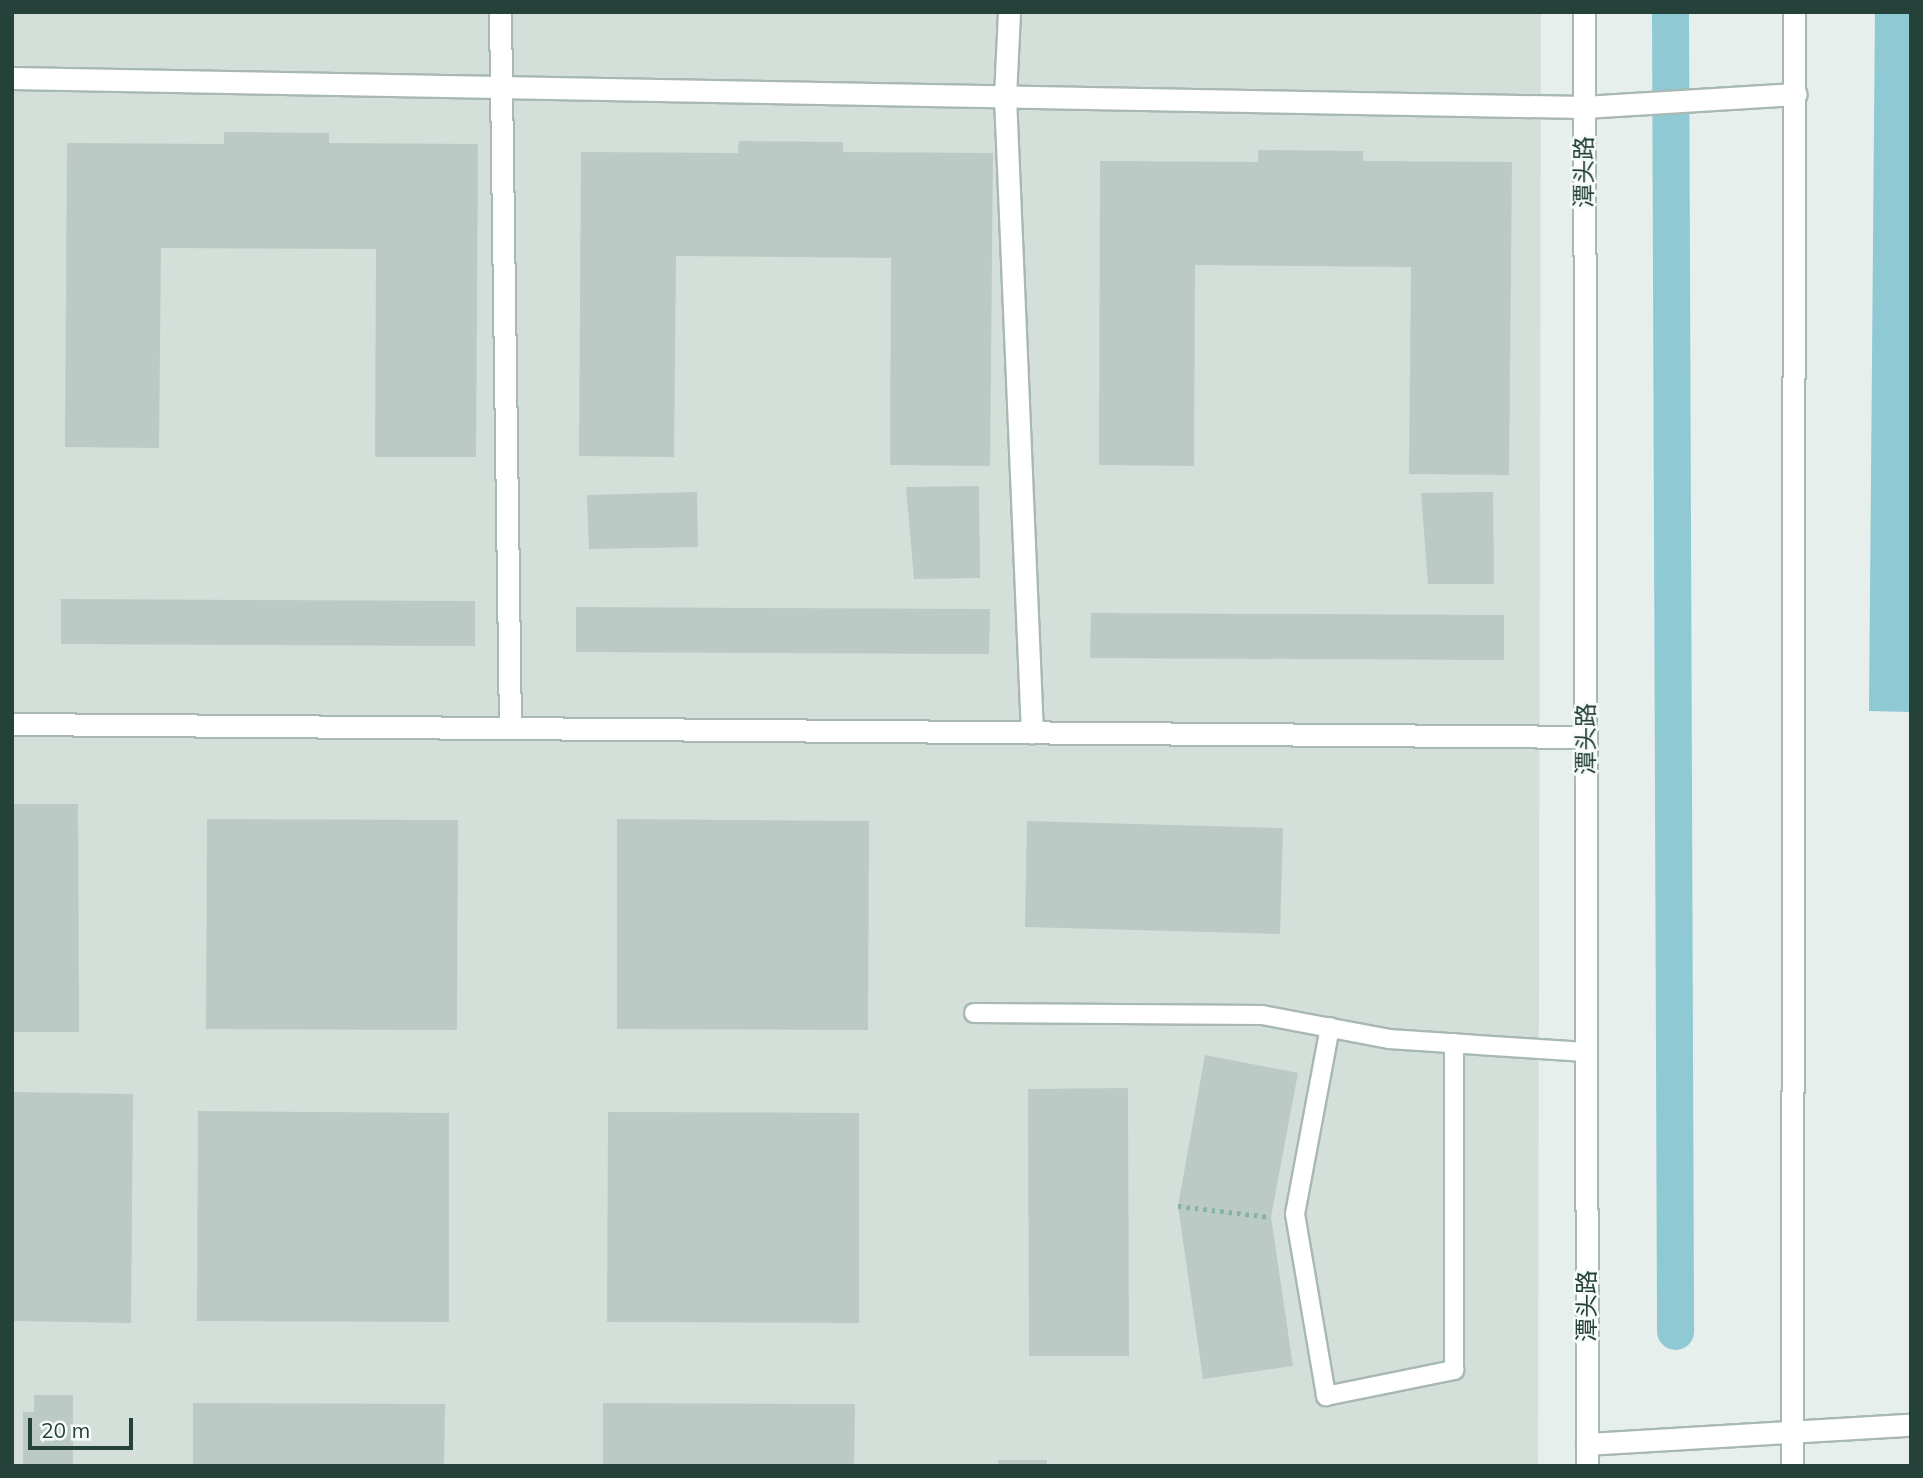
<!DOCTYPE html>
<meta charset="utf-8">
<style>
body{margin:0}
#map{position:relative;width:1923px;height:1478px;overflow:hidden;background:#e6efeb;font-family:Mulish,"Noto Sans SC",sans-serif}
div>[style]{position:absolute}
.built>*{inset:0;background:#d4dfda}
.water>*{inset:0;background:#8ec9d4}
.canal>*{height:37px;margin:-18.5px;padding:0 18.5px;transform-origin:18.5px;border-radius:18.5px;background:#8ec9d4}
.building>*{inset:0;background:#bbcac4}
.path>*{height:4.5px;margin-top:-2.25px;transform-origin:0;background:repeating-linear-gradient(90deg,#86b3a5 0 3.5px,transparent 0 8.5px)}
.roads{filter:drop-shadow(2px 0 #a8b8b2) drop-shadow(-2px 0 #a8b8b2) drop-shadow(0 2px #a8b8b2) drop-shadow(0 -2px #a8b8b2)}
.lane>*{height:18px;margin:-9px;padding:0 9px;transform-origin:9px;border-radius:9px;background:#fff}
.street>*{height:21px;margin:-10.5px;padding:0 10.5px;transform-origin:10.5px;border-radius:10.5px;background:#fff}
.secondary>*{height:21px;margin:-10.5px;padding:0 10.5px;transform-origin:10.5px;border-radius:10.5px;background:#fff}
span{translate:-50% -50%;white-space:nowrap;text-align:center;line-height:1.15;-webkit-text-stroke:5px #f7fbf9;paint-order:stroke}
.street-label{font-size:24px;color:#24423a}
.frame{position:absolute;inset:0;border:14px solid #24423a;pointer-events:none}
.scale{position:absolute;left:28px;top:1418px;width:105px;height:32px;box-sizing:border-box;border:4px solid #24423a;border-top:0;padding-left:9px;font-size:21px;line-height:24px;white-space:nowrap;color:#24423a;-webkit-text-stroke:5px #f7fbf9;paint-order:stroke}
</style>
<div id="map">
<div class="built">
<div style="clip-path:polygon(12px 12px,1541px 12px,1538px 1466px,12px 1466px)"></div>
</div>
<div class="water">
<div style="clip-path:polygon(1875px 12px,1911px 12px,1911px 712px,1869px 711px)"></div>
</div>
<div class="canal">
<div style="left:1670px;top:12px;width:1319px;rotate:89.78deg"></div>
</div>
<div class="building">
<div style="clip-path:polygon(224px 132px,329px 133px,329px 143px,478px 144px,476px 457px,375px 457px,376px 249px,161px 248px,159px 448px,65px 447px,67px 143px,224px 144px)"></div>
<div style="clip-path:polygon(739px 141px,843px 142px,843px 152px,993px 153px,990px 466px,890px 465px,891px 258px,676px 256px,674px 457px,579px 456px,581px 152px,738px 153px)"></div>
<div style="clip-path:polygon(1258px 150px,1363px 151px,1363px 161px,1512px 162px,1509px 475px,1409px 474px,1411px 267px,1195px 265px,1194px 466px,1099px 465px,1100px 161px,1258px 162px)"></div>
<div style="clip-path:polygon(979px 486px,980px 578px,914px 579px,906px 487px)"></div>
<div style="clip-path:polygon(697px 492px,698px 547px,589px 549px,587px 495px)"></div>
<div style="clip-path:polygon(1493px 492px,1494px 584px,1428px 584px,1421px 493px)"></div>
<div style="clip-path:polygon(61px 599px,475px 601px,475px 646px,61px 644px)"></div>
<div style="clip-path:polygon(576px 607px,990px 609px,989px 654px,576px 652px)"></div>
<div style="clip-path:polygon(1091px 613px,1504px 615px,1504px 660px,1090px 658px)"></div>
<div style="clip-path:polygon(12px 804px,78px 804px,79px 1032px,12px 1032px)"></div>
<div style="clip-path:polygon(207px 819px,458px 820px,457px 1030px,206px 1029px)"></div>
<div style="clip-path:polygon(617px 819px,869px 821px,868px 1030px,617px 1029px)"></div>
<div style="clip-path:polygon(1027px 821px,1283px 828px,1280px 934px,1025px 927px)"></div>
<div style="clip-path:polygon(1205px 1055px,1298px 1073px,1271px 1217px,1293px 1366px,1203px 1379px,1178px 1206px)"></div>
<div style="clip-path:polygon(1128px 1088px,1129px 1356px,1029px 1356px,1028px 1089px)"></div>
<div style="clip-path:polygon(12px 1092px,133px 1094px,131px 1323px,12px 1321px)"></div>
<div style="clip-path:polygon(198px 1111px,449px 1113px,449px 1322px,197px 1321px)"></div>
<div style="clip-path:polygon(608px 1112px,859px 1113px,859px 1323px,607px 1322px)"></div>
<div style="clip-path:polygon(34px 1395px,73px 1395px,73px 1466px,23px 1466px,23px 1412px,34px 1412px)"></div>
<div style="clip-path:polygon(193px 1403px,445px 1404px,444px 1466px,193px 1466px)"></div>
<div style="clip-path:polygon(603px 1403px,855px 1404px,854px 1466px,603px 1466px)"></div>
<div style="clip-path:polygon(998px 1460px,1047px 1460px,1047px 1466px,998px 1466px)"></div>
</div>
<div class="path">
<div style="left:1178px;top:1206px;width:93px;rotate:6.8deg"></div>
</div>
<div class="roads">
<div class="lane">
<div style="left:974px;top:1013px;width:288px;rotate:0.4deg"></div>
<div style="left:1262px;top:1015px;width:129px;rotate:10.7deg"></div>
<div style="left:1389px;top:1039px;width:197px;rotate:3.8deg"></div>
<div style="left:1330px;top:1027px;width:190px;rotate:100.6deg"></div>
<div style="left:1295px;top:1214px;width:185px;rotate:80.3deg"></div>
<div style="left:1326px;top:1396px;width:131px;rotate:-11.5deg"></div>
<div style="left:1454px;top:1370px;width:327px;rotate:-90deg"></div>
</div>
<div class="street">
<div style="left:500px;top:12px;width:716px;rotate:89.2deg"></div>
<div style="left:1009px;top:12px;width:85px;rotate:92.7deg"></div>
<div style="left:1005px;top:97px;width:636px;rotate:87.57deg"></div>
<div style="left:12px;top:78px;width:1572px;rotate:1.06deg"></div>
<div style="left:1584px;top:107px;width:212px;rotate:-3.5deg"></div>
<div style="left:12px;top:724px;width:1574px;rotate:0.47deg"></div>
<div style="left:1587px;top:1444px;width:325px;rotate:-3.4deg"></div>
<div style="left:1792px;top:1466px;width:1454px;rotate:-89.92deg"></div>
</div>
<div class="secondary">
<div style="left:1584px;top:12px;width:1454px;rotate:89.88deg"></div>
</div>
</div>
<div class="street-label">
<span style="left:1584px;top:172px;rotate:-90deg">潭头路</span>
<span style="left:1586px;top:739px;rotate:-90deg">潭头路</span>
<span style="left:1587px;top:1306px;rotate:-90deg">潭头路</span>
</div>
<div class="frame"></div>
<div class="scale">20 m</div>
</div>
